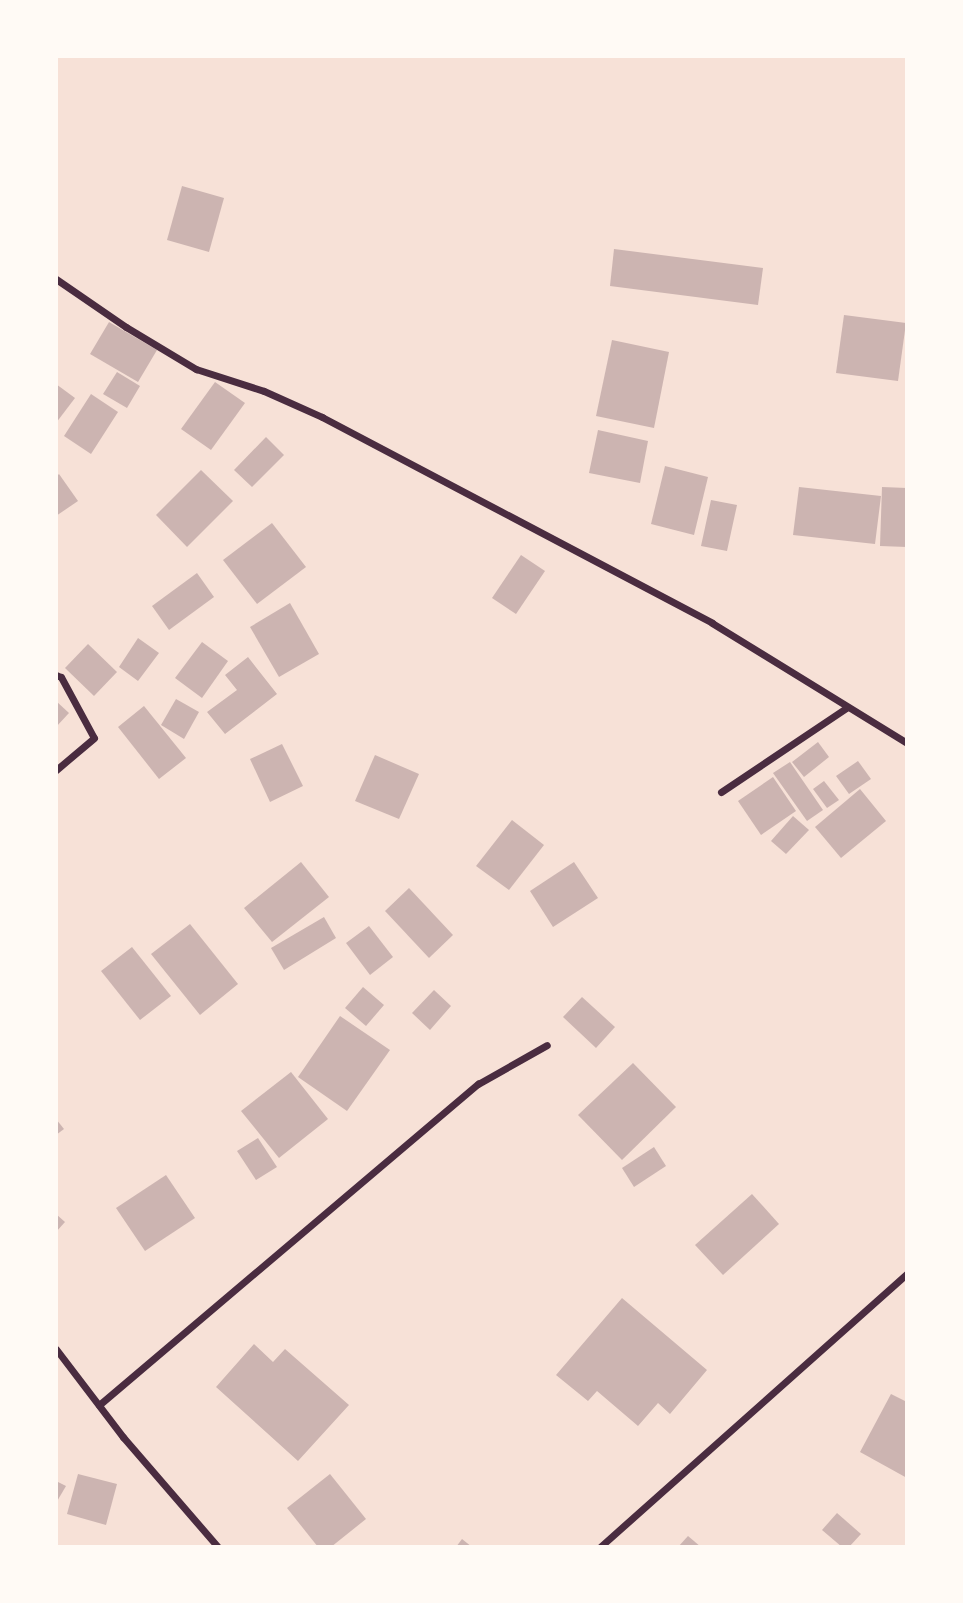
<!DOCTYPE html>
<style>
body{margin:0}
#map{position:relative;width:963px;height:1603px;overflow:hidden;background:#f7e1d7;font-family:Lato,sans-serif}
div>[style]{position:absolute}
.building>*{inset:0;background:#ccb4b1}
.minor>*{height:7px;margin:-3.5px;padding:0 3.5px;transform-origin:3.5px;border-radius:3.5px;background:#4a2c40}
span{translate:-50% -50%;white-space:nowrap;text-align:center;line-height:1.15;-webkit-text-stroke:7px #fffaf5;paint-order:stroke}
.frame{position:absolute;inset:0;border:58px solid #fffaf5;pointer-events:none}
</style>
<div id="map">
<div class="building">
<div style="clip-path:polygon(182px 186px,224px 198px,209px 252px,167px 240px)"></div>
<div style="clip-path:polygon(614px 249px,763px 268px,758px 305px,610px 286px)"></div>
<div style="clip-path:polygon(844px 315px,906px 323px,898px 381px,836px 373px)"></div>
<div style="clip-path:polygon(109px 322px,157px 350px,138px 382px,90px 354px)"></div>
<div style="clip-path:polygon(612px 340px,669px 352px,654px 428px,596px 416px)"></div>
<div style="clip-path:polygon(117px 372px,140px 386px,127px 408px,103px 394px)"></div>
<div style="clip-path:polygon(215px 382px,245px 403px,211px 450px,181px 429px)"></div>
<div style="clip-path:polygon(56px 384px,75px 398px,56px 423px)"></div>
<div style="clip-path:polygon(91px 394px,118px 412px,91px 454px,64px 436px)"></div>
<div style="clip-path:polygon(598px 430px,648px 441px,640px 483px,589px 473px)"></div>
<div style="clip-path:polygon(266px 437px,284px 455px,252px 487px,234px 470px)"></div>
<div style="clip-path:polygon(665px 466px,708px 477px,694px 535px,651px 524px)"></div>
<div style="clip-path:polygon(201px 470px,233px 501px,187px 547px,156px 515px)"></div>
<div style="clip-path:polygon(59px 474px,78px 501px,56px 516px,56px 477px)"></div>
<div style="clip-path:polygon(799px 487px,881px 496px,875px 544px,793px 535px)"></div>
<div style="clip-path:polygon(882px 487px,907px 488px,907px 547px,880px 546px)"></div>
<div style="clip-path:polygon(711px 500px,737px 505px,727px 551px,701px 546px)"></div>
<div style="clip-path:polygon(272px 523px,306px 567px,257px 604px,223px 560px)"></div>
<div style="clip-path:polygon(521px 555px,545px 571px,516px 614px,492px 598px)"></div>
<div style="clip-path:polygon(197px 573px,214px 597px,169px 630px,152px 606px)"></div>
<div style="clip-path:polygon(290px 603px,319px 654px,279px 677px,250px 627px)"></div>
<div style="clip-path:polygon(138px 638px,159px 653px,138px 681px,119px 667px)"></div>
<div style="clip-path:polygon(202px 642px,228px 661px,202px 698px,175px 678px)"></div>
<div style="clip-path:polygon(88px 644px,117px 672px,94px 696px,65px 668px)"></div>
<div style="clip-path:polygon(248px 657px,277px 694px,225px 734px,207px 712px,237px 690px,225px 675px)"></div>
<div style="clip-path:polygon(176px 699px,199px 712px,184px 739px,161px 725px)"></div>
<div style="clip-path:polygon(56px 701px,69px 713px,56px 727px)"></div>
<div style="clip-path:polygon(144px 706px,186px 758px,159px 779px,118px 727px)"></div>
<div style="clip-path:polygon(818px 742px,829px 757px,804px 777px,792px 762px)"></div>
<div style="clip-path:polygon(282px 744px,303px 786px,270px 802px,250px 759px)"></div>
<div style="clip-path:polygon(375px 755px,419px 774px,399px 819px,355px 801px)"></div>
<div style="clip-path:polygon(858px 761px,871px 779px,849px 794px,836px 776px)"></div>
<div style="clip-path:polygon(790px 762px,823px 810px,807px 821px,773px 773px)"></div>
<div style="clip-path:polygon(773px 777px,796px 811px,761px 835px,738px 801px)"></div>
<div style="clip-path:polygon(824px 781px,839px 800px,827px 808px,813px 789px)"></div>
<div style="clip-path:polygon(860px 789px,886px 821px,841px 858px,815px 827px)"></div>
<div style="clip-path:polygon(793px 816px,809px 830px,786px 854px,771px 841px)"></div>
<div style="clip-path:polygon(512px 820px,544px 845px,509px 890px,476px 866px)"></div>
<div style="clip-path:polygon(301px 862px,329px 897px,272px 942px,244px 908px)"></div>
<div style="clip-path:polygon(574px 862px,598px 898px,553px 927px,530px 891px)"></div>
<div style="clip-path:polygon(409px 888px,453px 935px,429px 958px,385px 911px)"></div>
<div style="clip-path:polygon(324px 917px,336px 938px,284px 970px,271px 948px)"></div>
<div style="clip-path:polygon(190px 924px,238px 984px,200px 1015px,151px 954px)"></div>
<div style="clip-path:polygon(369px 926px,393px 957px,370px 975px,346px 943px)"></div>
<div style="clip-path:polygon(132px 947px,171px 996px,140px 1020px,101px 971px)"></div>
<div style="clip-path:polygon(363px 987px,384px 1005px,366px 1026px,345px 1008px)"></div>
<div style="clip-path:polygon(434px 990px,451px 1006px,430px 1030px,412px 1013px)"></div>
<div style="clip-path:polygon(582px 997px,615px 1027px,596px 1048px,563px 1017px)"></div>
<div style="clip-path:polygon(340px 1016px,390px 1050px,347px 1111px,298px 1077px)"></div>
<div style="clip-path:polygon(633px 1063px,676px 1107px,622px 1160px,578px 1115px)"></div>
<div style="clip-path:polygon(291px 1072px,328px 1119px,279px 1158px,241px 1111px)"></div>
<div style="clip-path:polygon(56px 1119px,64px 1129px,56px 1135px)"></div>
<div style="clip-path:polygon(258px 1138px,277px 1167px,256px 1180px,237px 1151px)"></div>
<div style="clip-path:polygon(654px 1147px,666px 1166px,634px 1187px,622px 1168px)"></div>
<div style="clip-path:polygon(166px 1175px,195px 1218px,145px 1251px,116px 1208px)"></div>
<div style="clip-path:polygon(752px 1194px,779px 1224px,723px 1275px,695px 1245px)"></div>
<div style="clip-path:polygon(56px 1214px,65px 1222px,56px 1232px)"></div>
<div style="clip-path:polygon(622px 1298px,707px 1370px,670px 1414px,658px 1403px,638px 1426px,597px 1391px,588px 1401px,556px 1375px)"></div>
<div style="clip-path:polygon(254px 1344px,273px 1362px,285px 1349px,349px 1405px,298px 1461px,216px 1387px)"></div>
<div style="clip-path:polygon(891px 1394px,907px 1402px,907px 1478px,860px 1452px)"></div>
<div style="clip-path:polygon(78px 1474px,117px 1484px,106px 1525px,67px 1514px)"></div>
<div style="clip-path:polygon(330px 1474px,366px 1519px,331px 1547px,318px 1547px,287px 1508px)"></div>
<div style="clip-path:polygon(56px 1481px,66px 1486px,56px 1503px)"></div>
<div style="clip-path:polygon(837px 1513px,861px 1534px,849px 1547px,842px 1547px,822px 1530px)"></div>
<div style="clip-path:polygon(688px 1536px,701px 1547px,678px 1547px)"></div>
<div style="clip-path:polygon(462px 1539px,472px 1547px,456px 1547px)"></div>
</div>
<div class="minor">
<div style="left:56px;top:279px;width:85px;rotate:34.4deg"></div>
<div style="left:126px;top:327px;width:82px;rotate:31deg"></div>
<div style="left:196px;top:369px;width:71px;rotate:17.9deg"></div>
<div style="left:264px;top:391px;width:64px;rotate:24.1deg"></div>
<div style="left:322px;top:417px;width:441px;rotate:27.8deg"></div>
<div style="left:712px;top:623px;width:229px;rotate:31.6deg"></div>
<div style="left:56px;top:675px;width:5px;rotate:22deg"></div>
<div style="left:61px;top:677px;width:69px;rotate:61.6deg"></div>
<div style="left:94px;top:738px;width:50px;rotate:139.9deg"></div>
<div style="left:721px;top:792px;width:151px;rotate:-33.9deg"></div>
<div style="left:56px;top:1349px;width:111px;rotate:52.7deg"></div>
<div style="left:123px;top:1437px;width:145px;rotate:49.2deg"></div>
<div style="left:99px;top:1405px;width:497px;rotate:-40.3deg"></div>
<div style="left:478px;top:1084px;width:79px;rotate:-29.5deg"></div>
<div style="left:600px;top:1547px;width:411px;rotate:-41.7deg"></div>
</div>
<div class="frame"></div>
</div>
